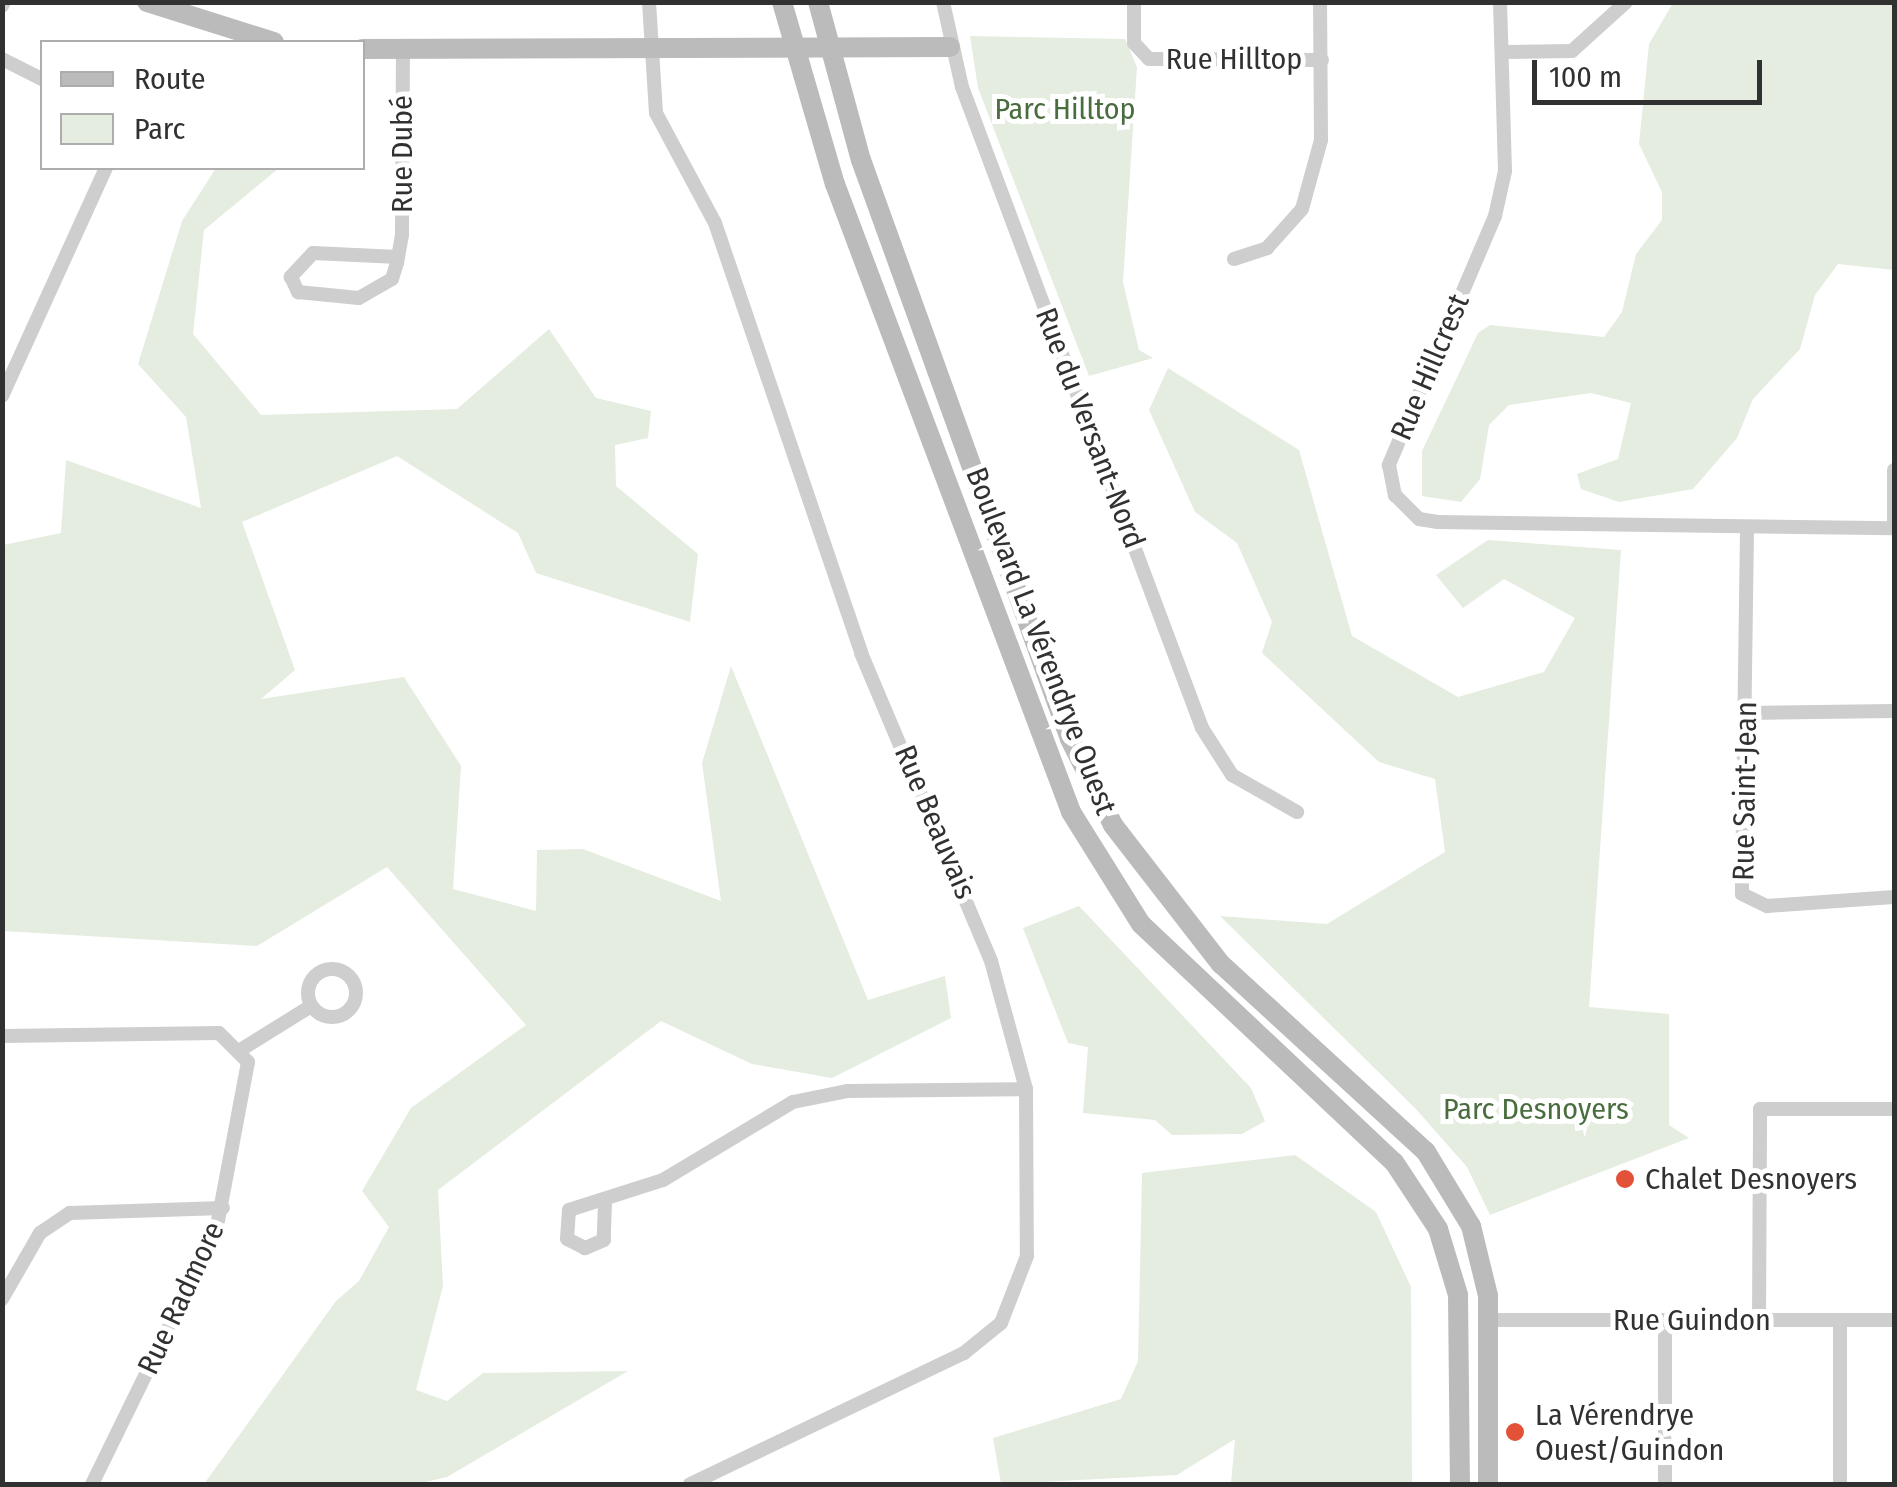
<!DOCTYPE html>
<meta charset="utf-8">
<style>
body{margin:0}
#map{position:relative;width:1897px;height:1487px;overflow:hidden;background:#fff;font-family:"Fira Sans Condensed",sans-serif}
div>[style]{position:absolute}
.green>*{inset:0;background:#e4ede0}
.street>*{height:14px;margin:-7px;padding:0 7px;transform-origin:7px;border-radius:7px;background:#cecece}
.street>.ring{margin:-7px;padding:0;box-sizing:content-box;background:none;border:14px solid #cecece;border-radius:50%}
.secondary>*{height:20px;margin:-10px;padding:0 10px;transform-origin:10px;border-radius:10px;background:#bbb}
.dots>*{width:28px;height:28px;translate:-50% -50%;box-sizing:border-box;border:5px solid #fff;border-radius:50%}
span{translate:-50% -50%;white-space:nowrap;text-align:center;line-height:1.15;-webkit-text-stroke:10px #fff;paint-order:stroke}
.street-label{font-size:30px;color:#313131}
.park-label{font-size:30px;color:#496d3e}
.poi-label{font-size:30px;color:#313131}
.left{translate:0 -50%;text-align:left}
.frame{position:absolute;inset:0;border:5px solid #313131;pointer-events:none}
.legend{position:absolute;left:40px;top:40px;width:325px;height:130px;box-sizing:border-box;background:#fff;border:2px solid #adadad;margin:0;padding:12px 18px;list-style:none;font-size:30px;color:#313131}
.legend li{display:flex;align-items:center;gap:20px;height:50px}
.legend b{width:50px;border:2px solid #adadad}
.scale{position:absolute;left:1532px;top:60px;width:230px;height:45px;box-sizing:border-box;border:5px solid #313131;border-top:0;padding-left:12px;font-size:30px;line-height:35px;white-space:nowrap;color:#313131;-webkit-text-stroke:8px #fff;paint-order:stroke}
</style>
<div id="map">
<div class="green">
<div style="clip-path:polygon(1673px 3px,1894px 3px,1894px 270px,1838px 264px,1815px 295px,1800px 349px,1753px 399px,1737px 438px,1693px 489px,1619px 502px,1581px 489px,1577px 474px,1618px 459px,1631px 403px,1591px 393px,1509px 405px,1489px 425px,1480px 479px,1461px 502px,1422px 496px,1422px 451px,1478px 333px,1490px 325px,1604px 337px,1622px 312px,1636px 254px,1662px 220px,1662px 192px,1639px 144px,1649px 44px)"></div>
<div style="clip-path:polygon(970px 36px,1125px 39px,1137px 67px,1123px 282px,1139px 350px,1153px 358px,1089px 376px,978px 88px)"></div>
<div style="clip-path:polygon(216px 168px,279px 168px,204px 230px,193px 334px,261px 415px,457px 409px,549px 329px,596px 398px,651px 411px,648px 438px,615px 445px,616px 486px,698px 554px,690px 622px,536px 573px,518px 533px,397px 456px,242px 522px,295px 670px,261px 699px,404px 677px,461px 766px,453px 889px,536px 911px,537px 850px,583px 849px,721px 901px,702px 763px,731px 666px,868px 1000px,945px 976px,951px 1018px,832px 1078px,752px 1064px,661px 1021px,438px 1190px,443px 1286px,416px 1390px,447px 1401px,483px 1373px,628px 1371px,447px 1477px,417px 1484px,204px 1484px,336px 1301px,359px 1281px,389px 1227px,362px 1191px,411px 1108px,526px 1025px,387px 867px,257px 946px,3px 931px,3px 545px,61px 533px,66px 460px,201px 508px,186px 417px,138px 364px,182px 221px)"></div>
<div style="clip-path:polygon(1168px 368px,1299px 450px,1352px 636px,1458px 697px,1544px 672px,1575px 618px,1504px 579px,1463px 608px,1436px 575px,1488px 540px,1621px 550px,1589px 1007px,1669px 1014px,1669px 1125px,1689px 1138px,1490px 1215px,1467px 1167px,1415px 1108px,1220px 916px,1327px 924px,1445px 852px,1435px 779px,1379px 762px,1262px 653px,1272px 622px,1237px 543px,1195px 512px,1149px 410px)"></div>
<div style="clip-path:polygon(1079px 906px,1251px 1088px,1265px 1121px,1242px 1134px,1172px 1135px,1155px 1120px,1083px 1113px,1088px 1047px,1068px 1043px,1023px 928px)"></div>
<div style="clip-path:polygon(1295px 1155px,1376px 1212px,1411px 1287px,1412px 1484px,1231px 1484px,1235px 1439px,1177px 1475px,1001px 1484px,993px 1438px,1121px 1399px,1138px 1361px,1142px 1173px)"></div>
</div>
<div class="street">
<div style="left:649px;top:2px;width:111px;rotate:86.4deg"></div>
<div style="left:656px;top:113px;width:125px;rotate:61.8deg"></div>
<div style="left:715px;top:223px;width:454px;rotate:71.2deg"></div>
<div style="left:861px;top:653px;width:334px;rotate:67.1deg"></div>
<div style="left:991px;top:961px;width:133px;rotate:74.7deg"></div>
<div style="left:1026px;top:1089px;width:167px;rotate:89.7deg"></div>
<div style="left:1027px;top:1256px;width:72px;rotate:111.2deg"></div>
<div style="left:1001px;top:1323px;width:48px;rotate:141deg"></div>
<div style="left:964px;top:1353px;width:304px;rotate:154.4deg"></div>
<div style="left:943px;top:2px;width:87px;rotate:77.4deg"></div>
<div style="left:962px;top:87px;width:684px;rotate:69.47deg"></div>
<div style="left:1202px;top:728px;width:56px;rotate:57.4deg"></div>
<div style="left:1232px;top:775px;width:75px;rotate:29.6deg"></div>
<div style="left:1134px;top:2px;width:41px;rotate:90deg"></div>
<div style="left:1134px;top:43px;width:22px;rotate:47deg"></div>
<div style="left:1149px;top:59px;width:173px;rotate:0.3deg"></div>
<div style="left:1500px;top:2px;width:169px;rotate:88.3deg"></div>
<div style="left:1505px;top:171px;width:46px;rotate:102.5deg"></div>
<div style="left:1495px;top:216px;width:271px;rotate:113.1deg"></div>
<div style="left:1389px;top:465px;width:31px;rotate:79deg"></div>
<div style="left:1395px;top:495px;width:34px;rotate:45deg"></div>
<div style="left:1419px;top:519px;width:19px;rotate:9deg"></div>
<div style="left:1438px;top:522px;width:456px;rotate:0.8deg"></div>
<div style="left:1894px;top:528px;width:58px;rotate:-90deg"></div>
<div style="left:2px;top:6px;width:4px;rotate:-63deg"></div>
<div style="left:1502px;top:52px;width:70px;rotate:-0.8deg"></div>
<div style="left:1572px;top:51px;width:73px;rotate:-42.2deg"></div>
<div style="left:2px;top:59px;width:45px;rotate:26.6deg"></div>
<div style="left:398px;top:257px;width:85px;rotate:-177.3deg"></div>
<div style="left:313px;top:253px;width:33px;rotate:133deg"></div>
<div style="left:291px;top:277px;width:17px;rotate:65deg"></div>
<div style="left:298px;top:292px;width:61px;rotate:5.6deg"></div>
<div style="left:359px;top:298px;width:38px;rotate:-30deg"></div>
<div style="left:392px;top:279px;width:17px;rotate:-73deg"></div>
<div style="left:397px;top:263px;width:29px;rotate:-80deg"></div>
<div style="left:402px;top:234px;width:183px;rotate:-89.7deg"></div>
<div style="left:1234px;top:259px;width:35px;rotate:-18deg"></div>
<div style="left:1267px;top:248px;width:52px;rotate:-48.1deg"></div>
<div style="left:1302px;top:209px;width:72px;rotate:-74.6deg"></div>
<div style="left:1321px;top:140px;width:138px;rotate:-90.4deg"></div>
<div style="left:2px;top:396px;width:251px;rotate:-65.5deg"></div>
<div style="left:1747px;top:530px;width:364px;rotate:90.8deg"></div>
<div style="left:1742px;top:894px;width:28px;rotate:26deg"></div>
<div style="left:1767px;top:906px;width:127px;rotate:-4.1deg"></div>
<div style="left:1746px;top:713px;width:148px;rotate:-0.8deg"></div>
<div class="ring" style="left:308px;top:969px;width:34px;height:34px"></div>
<div style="left:2px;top:1036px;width:217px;rotate:-0.8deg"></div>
<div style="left:219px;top:1033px;width:41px;rotate:45deg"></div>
<div style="left:248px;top:1062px;width:172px;rotate:100.7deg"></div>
<div style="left:216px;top:1231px;width:282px;rotate:116.1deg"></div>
<div style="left:242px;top:1049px;width:81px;rotate:-31.9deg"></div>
<div style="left:605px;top:1202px;width:38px;rotate:92deg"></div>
<div style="left:604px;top:1240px;width:21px;rotate:157deg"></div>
<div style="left:585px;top:1248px;width:20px;rotate:-153deg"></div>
<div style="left:567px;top:1239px;width:29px;rotate:-86deg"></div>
<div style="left:569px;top:1210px;width:99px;rotate:-17.7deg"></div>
<div style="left:663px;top:1180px;width:152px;rotate:-31deg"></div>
<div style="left:793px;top:1102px;width:55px;rotate:-11.5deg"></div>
<div style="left:847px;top:1091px;width:179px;rotate:-0.6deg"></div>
<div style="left:2px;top:1299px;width:76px;rotate:-60.1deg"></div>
<div style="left:40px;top:1233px;width:36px;rotate:-34deg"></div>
<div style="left:70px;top:1213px;width:153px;rotate:-1.9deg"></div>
<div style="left:1489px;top:1320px;width:405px"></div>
<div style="left:1759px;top:1320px;width:211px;rotate:-89.7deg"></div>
<div style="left:1760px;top:1109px;width:134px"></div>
<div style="left:1840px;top:1320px;width:164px;rotate:90deg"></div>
<div style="left:1665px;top:1484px;width:164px;rotate:-90deg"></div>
</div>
<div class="secondary">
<div style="left:147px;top:2px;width:133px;rotate:17.5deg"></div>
<div style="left:782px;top:2px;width:190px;rotate:73.8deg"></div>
<div style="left:835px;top:184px;width:671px;rotate:69.4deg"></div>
<div style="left:1071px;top:812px;width:132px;rotate:58deg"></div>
<div style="left:1141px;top:924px;width:347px;rotate:43.3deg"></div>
<div style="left:1394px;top:1162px;width:80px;rotate:56.7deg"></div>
<div style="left:1438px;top:1229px;width:69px;rotate:73.1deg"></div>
<div style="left:1458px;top:1295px;width:189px;rotate:89.4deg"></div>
<div style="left:818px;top:2px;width:164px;rotate:74.8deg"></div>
<div style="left:861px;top:160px;width:616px;rotate:70.15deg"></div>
<div style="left:1070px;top:739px;width:96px;rotate:63.4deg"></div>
<div style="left:1113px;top:825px;width:176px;rotate:52.2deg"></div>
<div style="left:1221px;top:964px;width:278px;rotate:42.5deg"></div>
<div style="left:1426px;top:1152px;width:87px;rotate:58.7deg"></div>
<div style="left:1471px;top:1226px;width:72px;rotate:76.3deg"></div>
<div style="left:1488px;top:1296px;width:188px;rotate:90deg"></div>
<div style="left:362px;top:49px;width:588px;rotate:-0.19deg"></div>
</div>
<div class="dots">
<div style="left:1625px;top:1179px;background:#e35238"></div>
<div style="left:1515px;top:1432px;background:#e35238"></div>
</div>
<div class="street-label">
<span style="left:1234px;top:59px">Rue Hilltop</span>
<span style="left:402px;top:154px;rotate:-90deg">Rue Dubé</span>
<span style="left:1430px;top:367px;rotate:-67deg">Rue Hillcrest</span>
<span style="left:1090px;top:428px;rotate:69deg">Rue du Versant-Nord</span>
<span style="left:1041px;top:641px;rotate:69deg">Boulevard La Vérendrye Ouest</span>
<span style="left:1745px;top:791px;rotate:-89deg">Rue Saint-Jean</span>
<span style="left:935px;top:822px;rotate:67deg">Rue Beauvais</span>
<span style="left:181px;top:1298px;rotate:-65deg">Rue Radmore</span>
<span style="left:1692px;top:1320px">Rue Guindon</span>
</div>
<div class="park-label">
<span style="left:1065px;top:109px">Parc Hilltop</span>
<span style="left:1536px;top:1109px">Parc Desnoyers</span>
</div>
<div class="poi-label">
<span class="left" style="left:1645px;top:1179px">Chalet Desnoyers</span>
<span class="left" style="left:1535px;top:1432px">La Vérendrye<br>Ouest/Guindon</span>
</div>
<div class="frame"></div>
<ul class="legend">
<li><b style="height:12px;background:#bbb"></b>Route</li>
<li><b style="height:28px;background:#e4ede0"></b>Parc</li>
</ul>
<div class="scale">100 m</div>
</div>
